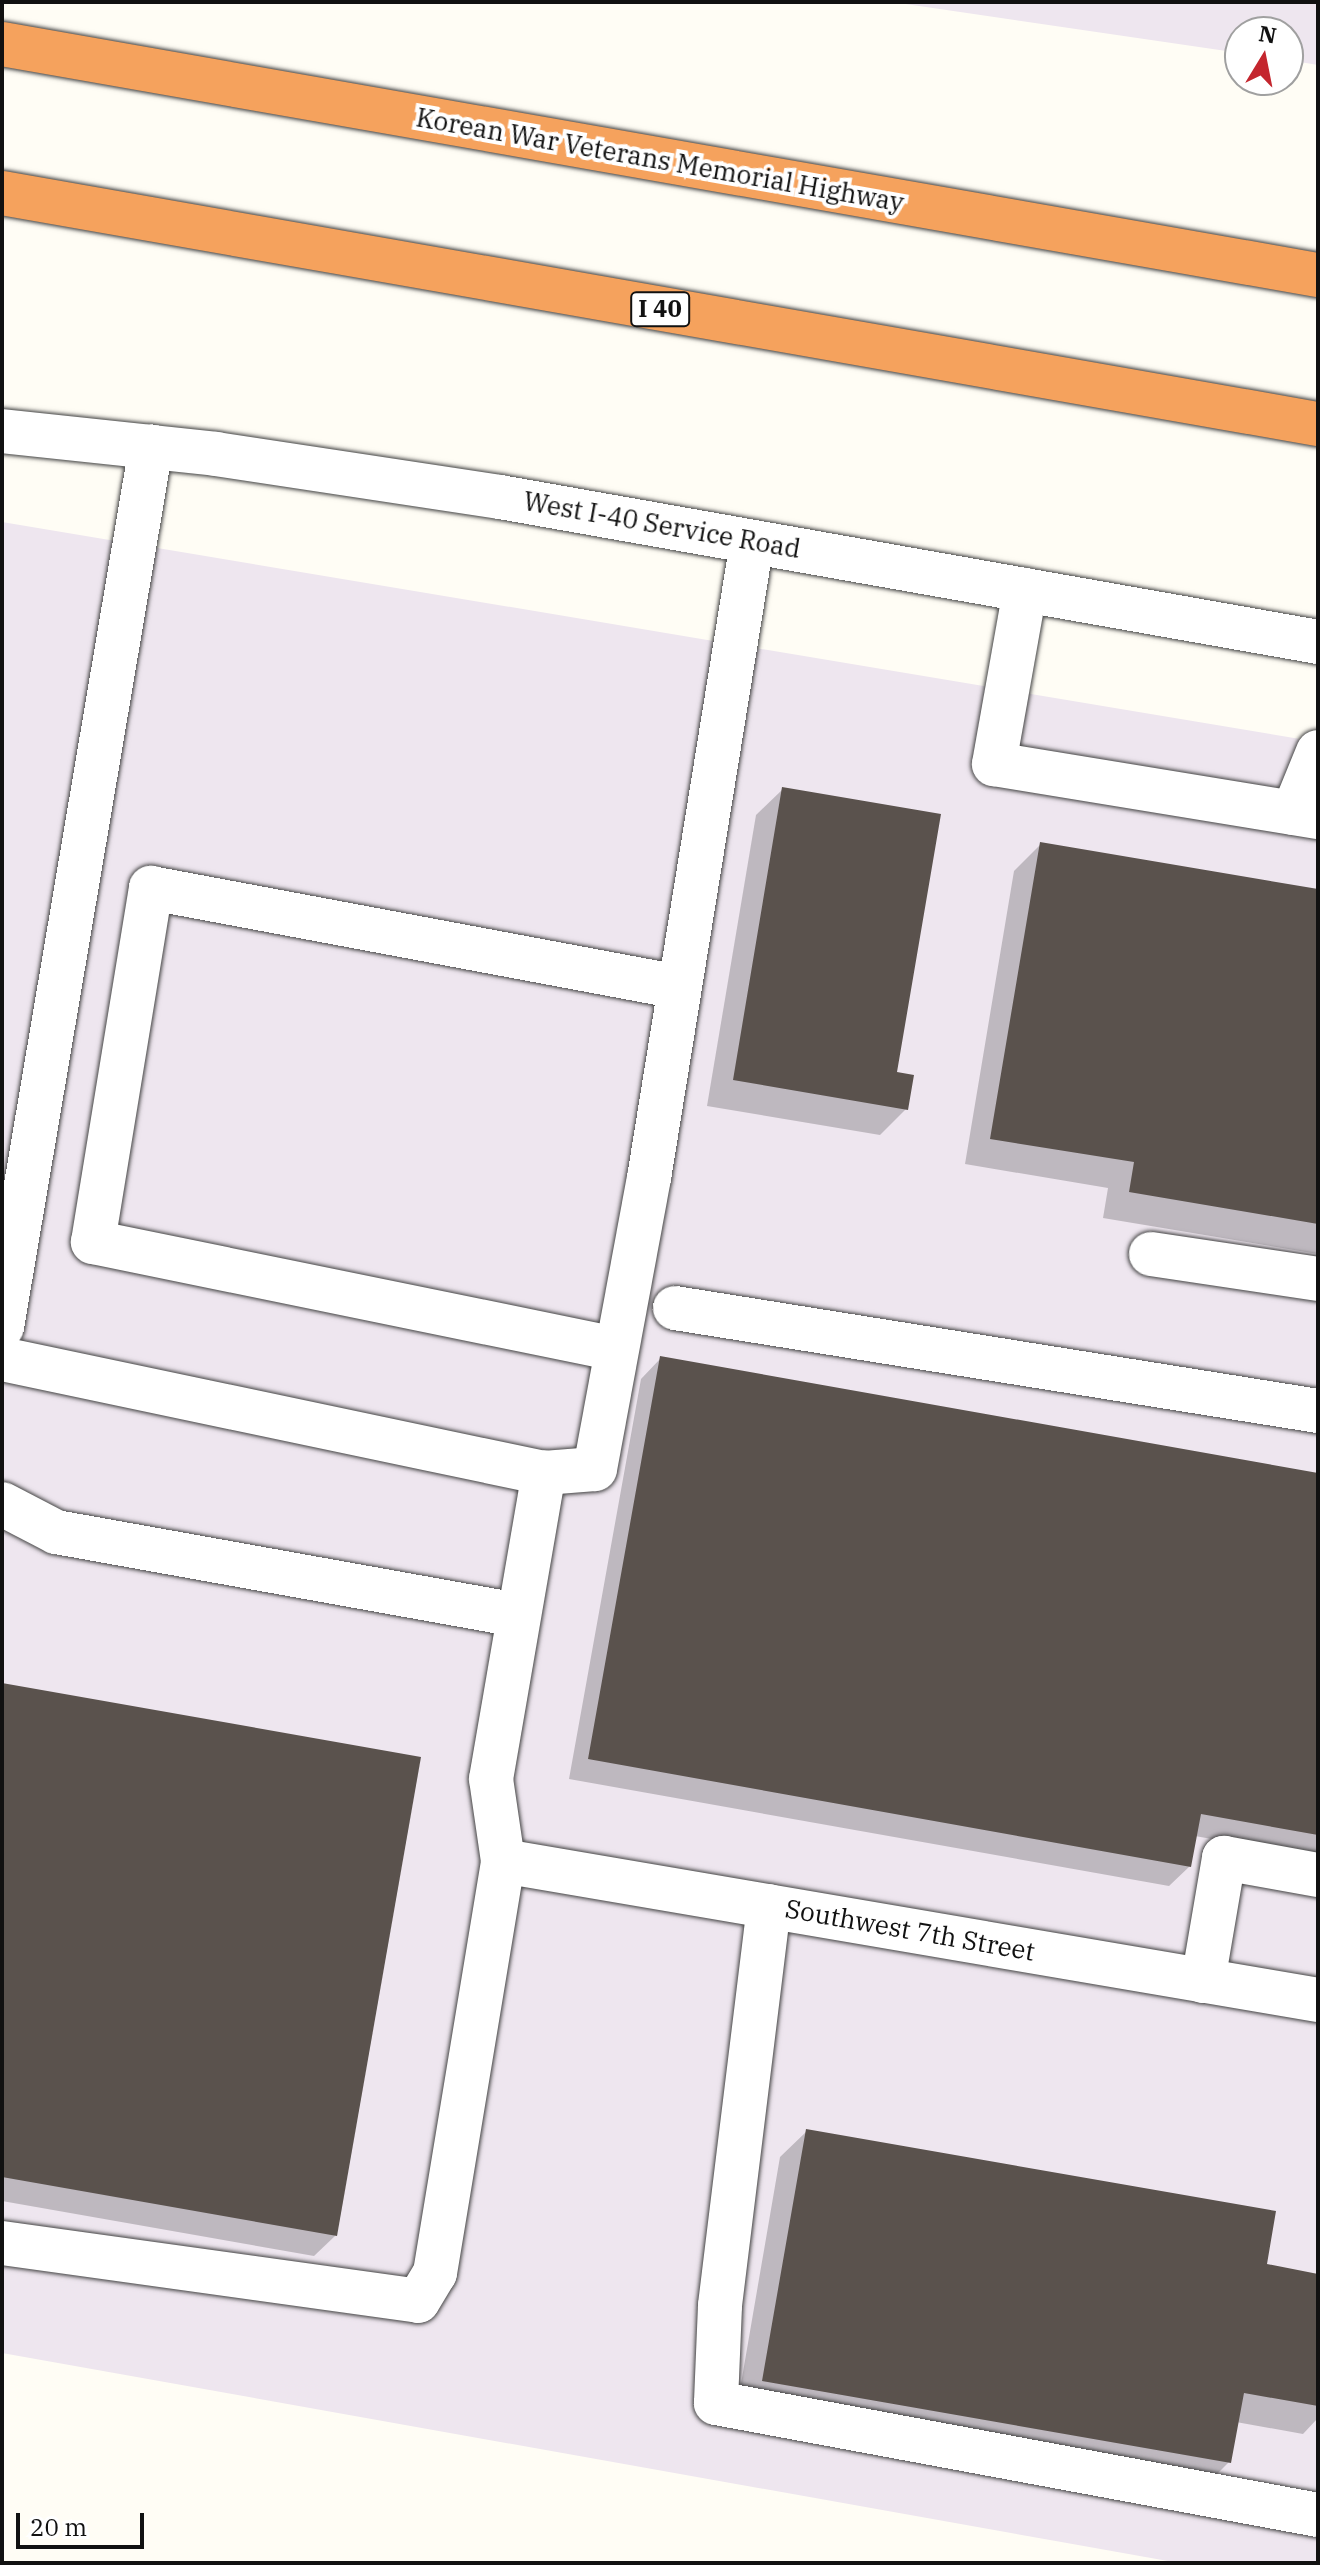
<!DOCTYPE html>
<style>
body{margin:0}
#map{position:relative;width:1320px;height:2565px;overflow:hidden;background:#fffdf5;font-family:"IBM Plex Serif",serif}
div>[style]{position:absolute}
.industrial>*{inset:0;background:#eee6ef}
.shadow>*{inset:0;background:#0003}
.building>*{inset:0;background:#5a524d}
.roads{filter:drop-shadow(0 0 2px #444) drop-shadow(0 0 2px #444)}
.minor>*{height:44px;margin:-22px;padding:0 22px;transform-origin:22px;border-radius:22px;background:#fff}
.highway>*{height:44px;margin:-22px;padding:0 22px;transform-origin:22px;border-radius:22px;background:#f5a25d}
span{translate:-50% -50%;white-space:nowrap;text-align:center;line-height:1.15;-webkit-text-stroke:8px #fff;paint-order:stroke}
.shield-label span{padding:2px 6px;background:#fff;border:2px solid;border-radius:6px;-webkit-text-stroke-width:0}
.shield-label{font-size:24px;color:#111;font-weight:700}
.street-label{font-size:26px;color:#111}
.frame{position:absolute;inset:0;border:4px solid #111;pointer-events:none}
.north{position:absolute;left:1224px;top:16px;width:80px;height:80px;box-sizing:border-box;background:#fff;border:2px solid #a0a0a0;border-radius:50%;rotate:10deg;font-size:22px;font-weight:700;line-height:32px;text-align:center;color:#111}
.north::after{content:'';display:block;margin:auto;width:28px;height:36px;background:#c4262e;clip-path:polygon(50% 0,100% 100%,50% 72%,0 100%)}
.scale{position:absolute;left:16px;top:2513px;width:128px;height:36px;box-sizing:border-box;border:4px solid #111;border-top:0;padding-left:10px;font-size:24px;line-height:28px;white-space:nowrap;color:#111;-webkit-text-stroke:6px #fff;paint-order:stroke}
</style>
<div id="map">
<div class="industrial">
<i style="clip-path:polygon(892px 2px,1318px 2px,1318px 65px,1288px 60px,1288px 32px,1240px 32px,1240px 53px)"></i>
<i style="clip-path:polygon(2px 522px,1318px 742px,1318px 2563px,1179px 2563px,2px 2353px)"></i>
</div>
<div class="shadow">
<i style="clip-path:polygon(783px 789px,906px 1109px,880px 1135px,707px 1106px,756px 815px)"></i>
<i style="clip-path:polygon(1041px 844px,1318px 891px,1318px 1254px,1103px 1218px,1108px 1188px,965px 1164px,1014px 871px)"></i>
<i style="clip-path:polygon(661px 1358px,1318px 1475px,1318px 1858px,1195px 1836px,1190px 1866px,1169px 1886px,569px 1779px,641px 1379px)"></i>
<i style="clip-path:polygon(2px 1685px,335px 2236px,314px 2256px,2px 2201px)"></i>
<i style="clip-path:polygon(807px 2131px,1264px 2266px,1318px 2276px,1318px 2418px,1303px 2434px,1236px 2422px,1229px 2462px,1203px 2488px,737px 2407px,780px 2157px)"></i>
</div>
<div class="building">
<i style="clip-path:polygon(782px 787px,941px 814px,897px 1072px,914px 1075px,908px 1110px,733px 1080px)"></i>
<i style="clip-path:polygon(1040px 842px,1318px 889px,1318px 1224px,1129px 1192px,1134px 1162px,990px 1139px)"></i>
<i style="clip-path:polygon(660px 1356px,1318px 1473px,1318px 1835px,1201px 1814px,1191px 1867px,588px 1759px)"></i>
<i style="clip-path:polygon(2px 1683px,421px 1757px,337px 2236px,2px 2177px)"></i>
<i style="clip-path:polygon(806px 2129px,1276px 2211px,1267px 2264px,1318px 2274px,1318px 2406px,1244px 2393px,1231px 2463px,762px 2381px)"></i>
</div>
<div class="roads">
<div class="minor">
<i style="left:2px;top:431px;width:215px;rotate:6.1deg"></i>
<i style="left:216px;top:454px;width:287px;rotate:8.6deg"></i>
<i style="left:500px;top:497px;width:831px;rotate:10.05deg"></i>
<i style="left:1025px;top:590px;width:177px;rotate:100.1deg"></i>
<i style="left:994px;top:764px;width:328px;rotate:9.3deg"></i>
<i style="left:1293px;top:813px;width:66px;rotate:-67.7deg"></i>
<i style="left:1151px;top:1254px;width:169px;rotate:8.5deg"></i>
<i style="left:675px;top:1308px;width:651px;rotate:9.1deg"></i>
<i style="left:2px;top:1327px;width:893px;rotate:-80.39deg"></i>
<i style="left:616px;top:1349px;width:534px;rotate:-168.44deg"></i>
<i style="left:93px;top:1242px;width:359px;rotate:-80.7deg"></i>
<i style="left:151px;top:888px;width:537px;rotate:10.62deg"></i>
<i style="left:2px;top:1359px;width:554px;rotate:11.88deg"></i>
<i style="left:544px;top:1473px;width:51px;rotate:-4.5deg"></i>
<i style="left:595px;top:1469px;width:296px;rotate:-79.5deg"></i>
<i style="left:649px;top:1178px;width:644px;rotate:-80.8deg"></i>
<i style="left:2px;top:1504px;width:61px;rotate:27.4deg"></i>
<i style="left:56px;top:1532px;width:470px;rotate:10.2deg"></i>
<i style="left:503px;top:1861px;width:827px;rotate:9.68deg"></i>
<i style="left:769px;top:1906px;width:403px;rotate:97deg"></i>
<i style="left:720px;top:2306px;width:97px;rotate:92.4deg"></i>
<i style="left:716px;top:2403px;width:612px;rotate:10.54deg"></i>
<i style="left:1203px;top:1981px;width:125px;rotate:-80.3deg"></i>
<i style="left:1224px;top:1858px;width:96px;rotate:10.3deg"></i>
<i style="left:2px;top:2243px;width:420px;rotate:7.9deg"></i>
<i style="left:418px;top:2301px;width:33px;rotate:-59deg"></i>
<i style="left:435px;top:2273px;width:418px;rotate:-80.6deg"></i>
<i style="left:503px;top:1861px;width:83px;rotate:-98.3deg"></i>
<i style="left:491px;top:1779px;width:311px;rotate:-80.2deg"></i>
</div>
<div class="highway">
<i style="left:2px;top:44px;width:1336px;rotate:9.96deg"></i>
<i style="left:2px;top:193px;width:1336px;rotate:9.96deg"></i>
</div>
</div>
<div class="shield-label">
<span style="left:660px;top:309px">I 40</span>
</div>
<div class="street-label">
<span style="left:660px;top:160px;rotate:10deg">Korean War Veterans Memorial Highway</span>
<span style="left:662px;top:525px;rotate:10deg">West I-40 Service Road</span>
<span style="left:910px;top:1930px;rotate:10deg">Southwest 7th Street</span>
</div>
<div class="frame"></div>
<div class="north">N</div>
<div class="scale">20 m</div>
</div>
